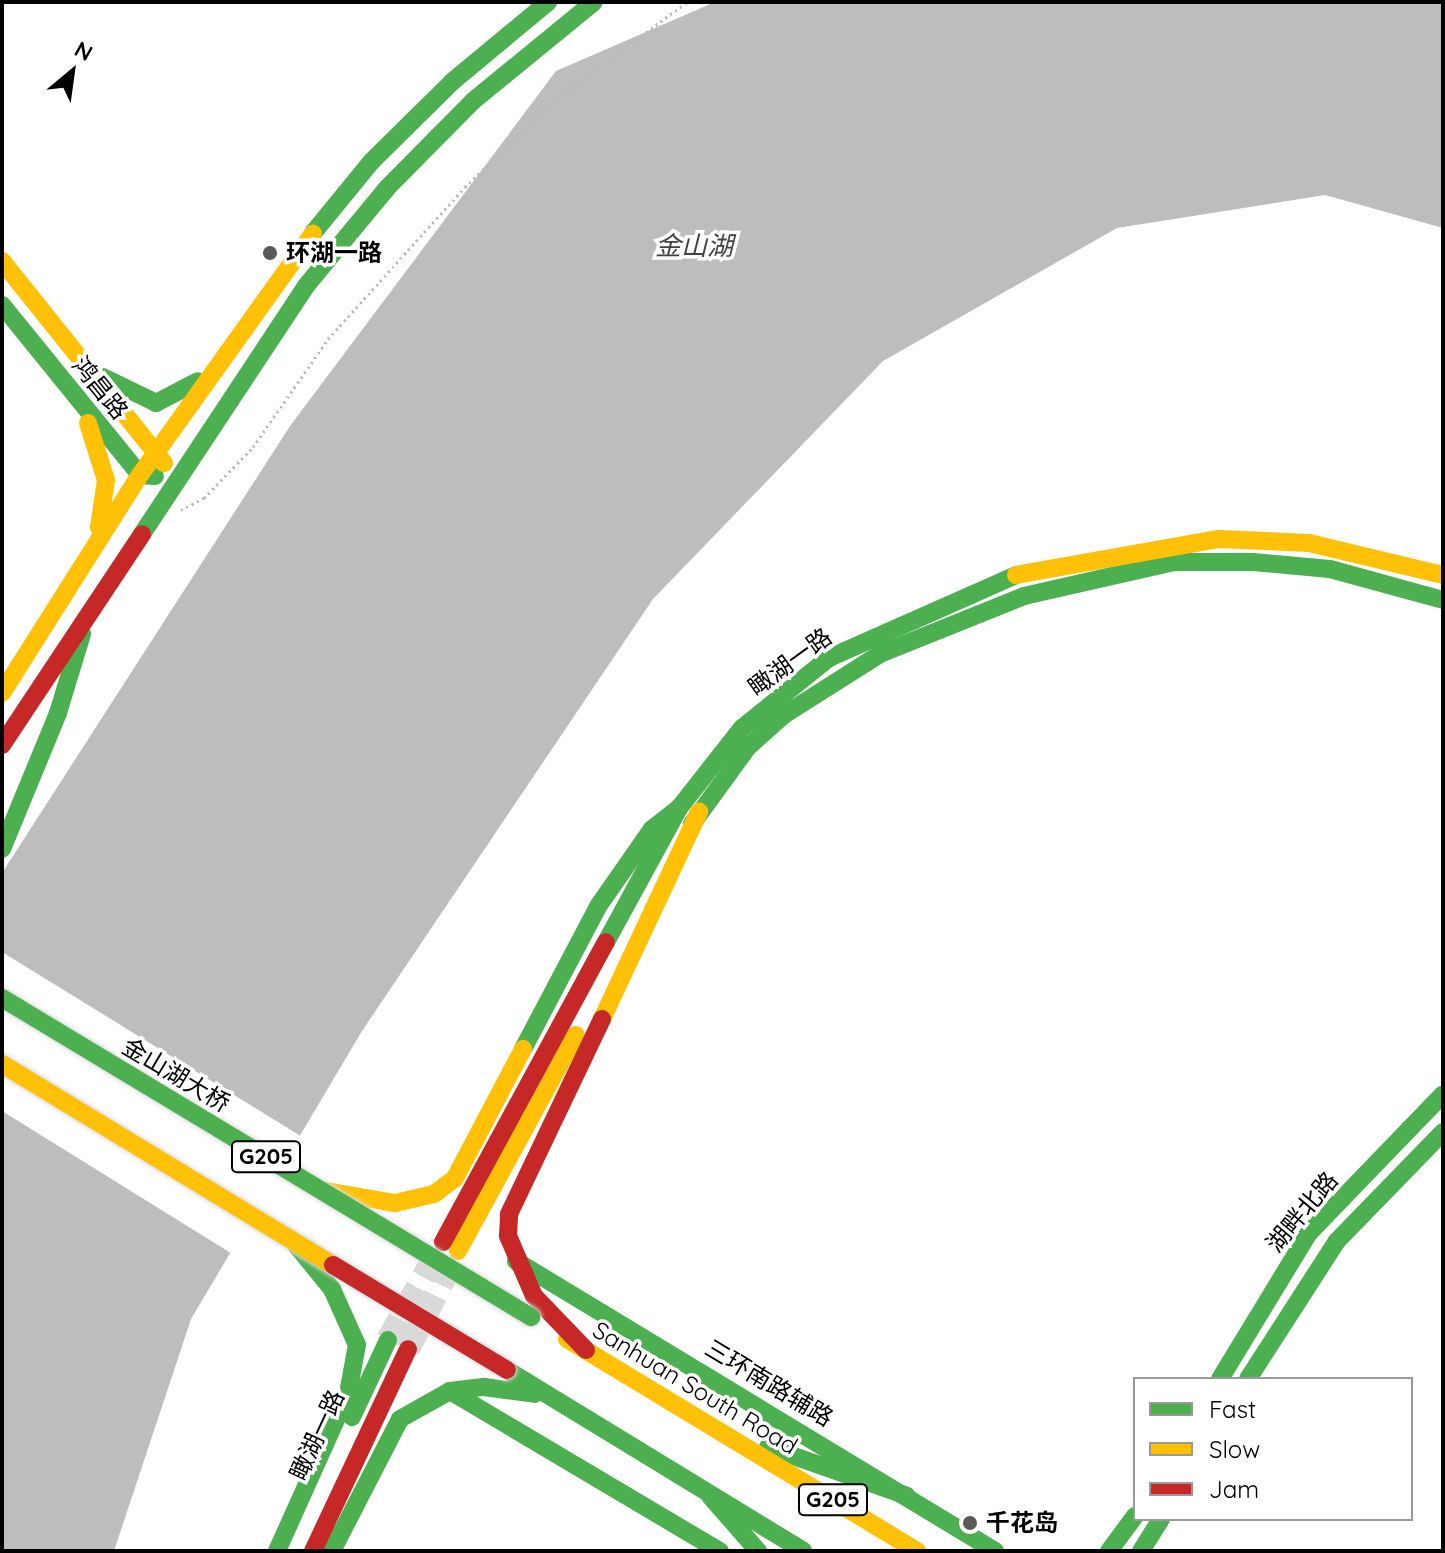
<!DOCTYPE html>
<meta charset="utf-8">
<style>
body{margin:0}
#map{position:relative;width:1445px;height:1553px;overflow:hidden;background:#fff;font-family:Quicksand,"Noto Sans SC",sans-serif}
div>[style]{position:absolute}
.water>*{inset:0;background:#bdbdbd}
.pier>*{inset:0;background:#fff}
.secondary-tunnel>*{height:24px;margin-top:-12px;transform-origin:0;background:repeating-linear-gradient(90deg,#d9d9d9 0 24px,transparent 0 36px)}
.path>*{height:3px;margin-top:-1.5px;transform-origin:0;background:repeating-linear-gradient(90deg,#b9b9b9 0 2px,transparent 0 6px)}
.fast>*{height:18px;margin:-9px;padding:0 9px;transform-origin:9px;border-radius:9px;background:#4caf50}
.slow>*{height:18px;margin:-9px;padding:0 9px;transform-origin:9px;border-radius:9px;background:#ffc107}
.jam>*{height:18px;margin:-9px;padding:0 9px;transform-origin:9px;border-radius:9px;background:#c62828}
.bridges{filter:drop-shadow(0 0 2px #dbdbdb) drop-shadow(0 0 2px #dbdbdb)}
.fast-bridge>*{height:18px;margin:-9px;padding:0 9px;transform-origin:9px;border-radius:9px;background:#4caf50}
.slow-bridge>*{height:18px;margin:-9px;padding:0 9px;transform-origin:9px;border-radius:9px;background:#ffc107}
.jam-bridge>*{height:18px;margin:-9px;padding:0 9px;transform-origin:9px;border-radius:9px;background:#c62828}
.dots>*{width:22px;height:22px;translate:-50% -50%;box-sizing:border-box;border:4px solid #fff;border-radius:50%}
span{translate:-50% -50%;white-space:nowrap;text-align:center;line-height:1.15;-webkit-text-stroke:7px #fff;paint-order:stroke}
.shield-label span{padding:2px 6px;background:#fff;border:2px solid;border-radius:6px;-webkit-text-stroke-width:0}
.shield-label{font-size:22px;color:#000;font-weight:700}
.poi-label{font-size:24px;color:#000;font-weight:700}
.left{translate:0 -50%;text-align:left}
.street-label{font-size:24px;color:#000}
.water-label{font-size:26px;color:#424242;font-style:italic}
.frame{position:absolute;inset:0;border:4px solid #000;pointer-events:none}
.legend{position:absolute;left:1133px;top:1377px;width:280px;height:144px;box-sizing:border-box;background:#fff;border:2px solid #999;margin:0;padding:10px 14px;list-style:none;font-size:24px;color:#000}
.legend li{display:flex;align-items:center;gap:16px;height:40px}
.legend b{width:40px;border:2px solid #999}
.north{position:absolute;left:32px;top:32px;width:80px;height:80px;-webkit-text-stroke:6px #fff;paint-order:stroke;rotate:29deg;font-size:22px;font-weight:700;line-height:32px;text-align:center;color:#000}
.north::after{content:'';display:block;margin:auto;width:28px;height:36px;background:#000;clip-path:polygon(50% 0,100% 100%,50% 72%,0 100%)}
</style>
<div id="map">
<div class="water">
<i style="clip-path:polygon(715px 2px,1443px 2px,1443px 228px,1325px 195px,1117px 228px,883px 361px,653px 599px,362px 1031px,191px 1319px,114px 1551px,2px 1551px,2px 873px,290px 426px,556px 71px)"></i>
</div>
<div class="pier">
<i style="clip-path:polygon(2px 952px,304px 1138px,234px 1255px,2px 1111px)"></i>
</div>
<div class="secondary-tunnel">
<i style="left:388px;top:1340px;width:110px;rotate:-60.6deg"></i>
<i style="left:408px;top:1349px;width:106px;rotate:-62.9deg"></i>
</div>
<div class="path">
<i style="left:181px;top:510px;width:26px;rotate:-28deg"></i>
<i style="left:204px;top:498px;width:71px;rotate:-46.1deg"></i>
<i style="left:253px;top:447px;width:131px;rotate:-55.2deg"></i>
<i style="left:328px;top:339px;width:205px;rotate:-48deg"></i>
<i style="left:465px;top:187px;width:119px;rotate:-44.3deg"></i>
<i style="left:550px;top:104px;width:171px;rotate:-36.7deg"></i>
</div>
<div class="fast">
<i style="left:313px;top:233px;width:93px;rotate:-50.7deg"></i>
<i style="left:372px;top:161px;width:114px;rotate:-44.6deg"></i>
<i style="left:453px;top:81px;width:124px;rotate:-39.7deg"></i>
<i style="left:2px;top:305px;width:219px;rotate:50.9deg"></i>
<i style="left:140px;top:475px;width:15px;rotate:4deg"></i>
<i style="left:103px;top:377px;width:59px;rotate:26.1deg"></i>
<i style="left:156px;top:403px;width:47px;rotate:-27.6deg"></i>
<i style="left:142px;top:534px;width:297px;rotate:-56.5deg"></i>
<i style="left:306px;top:286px;width:127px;rotate:-50.4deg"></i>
<i style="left:387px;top:188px;width:122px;rotate:-45.3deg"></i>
<i style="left:473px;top:101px;width:156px;rotate:-39.3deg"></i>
<i style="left:692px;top:824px;width:95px;rotate:-54deg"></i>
<i style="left:748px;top:747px;width:48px;rotate:-41.6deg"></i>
<i style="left:784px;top:715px;width:114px;rotate:-32.4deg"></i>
<i style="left:880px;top:654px;width:155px;rotate:-21.9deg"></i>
<i style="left:1024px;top:596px;width:154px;rotate:-12.8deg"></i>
<i style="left:1174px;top:562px;width:79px"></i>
<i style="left:1253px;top:562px;width:77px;rotate:5.2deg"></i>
<i style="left:1330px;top:569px;width:117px;rotate:15.3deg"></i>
<i style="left:2px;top:849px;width:147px;rotate:-67.6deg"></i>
<i style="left:58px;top:713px;width:83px;rotate:-73.1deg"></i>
<i style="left:606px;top:942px;width:153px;rotate:-61.4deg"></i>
<i style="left:679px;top:808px;width:102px;rotate:-51.8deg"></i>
<i style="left:742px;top:728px;width:112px;rotate:-38.8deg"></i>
<i style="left:829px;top:658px;width:205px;rotate:-23.9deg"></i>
<i style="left:523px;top:1049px;width:163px;rotate:-62.2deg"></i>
<i style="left:599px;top:905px;width:93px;rotate:-55.1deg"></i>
<i style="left:652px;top:829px;width:34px;rotate:-38deg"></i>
<i style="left:516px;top:1261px;width:560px;rotate:31.19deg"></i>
<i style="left:507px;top:1370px;width:347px;rotate:31.4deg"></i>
<i style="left:1220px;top:1379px;width:170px;rotate:-58.7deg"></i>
<i style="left:1308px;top:1234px;width:194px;rotate:-46deg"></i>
<i style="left:1248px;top:1379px;width:164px;rotate:-57.2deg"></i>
<i style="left:1337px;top:1241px;width:152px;rotate:-45.8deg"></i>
<i style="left:450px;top:1391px;width:314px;rotate:30.7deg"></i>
<i style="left:352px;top:1417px;width:85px;rotate:-64.9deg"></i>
<i style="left:768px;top:1447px;width:147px;rotate:19.4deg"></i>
<i style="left:710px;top:1496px;width:73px;rotate:48.9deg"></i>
<i style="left:277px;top:1551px;width:173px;rotate:-65.8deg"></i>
<i style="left:348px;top:1393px;width:49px;rotate:-79.4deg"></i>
<i style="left:357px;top:1345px;width:61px;rotate:-114.1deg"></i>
<i style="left:332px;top:1289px;width:57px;rotate:-129.3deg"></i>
<i style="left:332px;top:1551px;width:148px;rotate:-62.7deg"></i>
<i style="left:400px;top:1419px;width:57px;rotate:-29.2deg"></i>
<i style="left:450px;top:1391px;width:34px;rotate:-7deg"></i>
<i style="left:484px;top:1387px;width:51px;rotate:7.8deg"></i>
<i style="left:1109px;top:1551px;width:44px;rotate:-53.4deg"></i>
<i style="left:1141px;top:1551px;width:38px;rotate:-58deg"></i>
</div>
<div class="slow">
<i style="left:2px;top:261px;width:259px;rotate:51.3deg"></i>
<i style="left:88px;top:423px;width:60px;rotate:72.5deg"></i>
<i style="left:106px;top:480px;width:48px;rotate:98.5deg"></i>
<i style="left:1016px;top:575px;width:206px;rotate:-10.1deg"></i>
<i style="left:1219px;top:539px;width:90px;rotate:2.5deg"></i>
<i style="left:1309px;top:543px;width:138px;rotate:13.4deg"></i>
<i style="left:2px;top:693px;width:258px;rotate:-57.7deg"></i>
<i style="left:140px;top:475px;width:297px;rotate:-54.4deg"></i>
<i style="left:602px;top:1019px;width:229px;rotate:-64.9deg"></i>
<i style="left:326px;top:1191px;width:70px;rotate:9.9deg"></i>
<i style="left:395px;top:1203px;width:40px;rotate:-13deg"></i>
<i style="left:434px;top:1194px;width:26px;rotate:-37deg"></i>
<i style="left:455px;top:1178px;width:146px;rotate:-62.2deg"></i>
<i style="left:458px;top:1251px;width:246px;rotate:-61.4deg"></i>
<i style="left:567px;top:1339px;width:409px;rotate:31.2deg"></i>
</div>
<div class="jam">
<i style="left:2px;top:745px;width:253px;rotate:-56.4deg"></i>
<i style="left:443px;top:1242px;width:341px;rotate:-61.5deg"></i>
<i style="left:586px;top:1350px;width:75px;rotate:-133.9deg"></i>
<i style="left:534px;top:1296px;width:65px;rotate:-113.4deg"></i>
<i style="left:508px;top:1236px;width:22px;rotate:-87deg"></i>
<i style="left:509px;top:1214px;width:216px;rotate:-64.5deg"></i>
<i style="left:313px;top:1551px;width:223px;rotate:-64.8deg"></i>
</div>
<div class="bridges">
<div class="fast-bridge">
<i style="left:2px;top:998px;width:618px;rotate:31.09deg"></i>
</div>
<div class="slow-bridge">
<i style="left:2px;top:1064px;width:387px;rotate:31.3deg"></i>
</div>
<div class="jam-bridge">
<i style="left:333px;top:1265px;width:203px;rotate:31.1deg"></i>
</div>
</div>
<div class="dots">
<i style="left:270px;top:253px;background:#595959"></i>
<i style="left:970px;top:1523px;background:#595959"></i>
</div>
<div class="shield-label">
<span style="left:266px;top:1157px">G205</span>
<span style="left:833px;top:1500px">G205</span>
</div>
<div class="poi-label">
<span class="left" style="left:286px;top:253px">环湖一路</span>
<span class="left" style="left:986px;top:1523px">千花岛</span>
</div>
<div class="street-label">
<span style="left:100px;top:388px;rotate:51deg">鸿昌路</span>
<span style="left:790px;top:662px;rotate:-36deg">瞰湖一路</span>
<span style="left:176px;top:1075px;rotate:31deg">金山湖大桥</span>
<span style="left:1302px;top:1212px;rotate:-50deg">湖畔北路</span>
<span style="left:769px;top:1383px;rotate:31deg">三环南路辅路</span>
<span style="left:695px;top:1388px;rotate:31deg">Sanhuan South Road</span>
<span style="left:317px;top:1435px;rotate:-65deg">瞰湖一路</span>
</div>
<div class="water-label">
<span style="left:694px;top:246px">金山湖</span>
</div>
<div class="frame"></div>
<ul class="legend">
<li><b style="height:10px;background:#4caf50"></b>Fast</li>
<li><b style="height:10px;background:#ffc107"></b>Slow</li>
<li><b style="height:10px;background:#c62828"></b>Jam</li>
</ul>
<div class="north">N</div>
</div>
